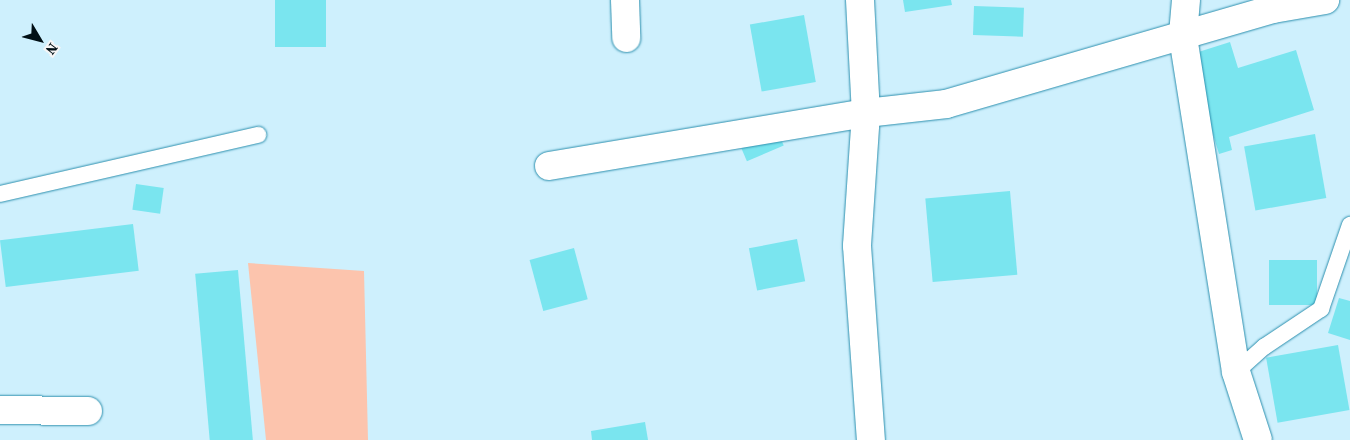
<!DOCTYPE html>
<style>
body{margin:0}
#map{position:relative;width:1350px;height:440px;overflow:hidden;background:#cef0fd;font-family:"Source Serif 4",serif}
div>[style]{position:absolute}
.green>*{inset:0;background:#fcc4ad}
.building>*{inset:0;background:#7ae5ef;transform-origin:0 0}
.roads{filter:drop-shadow(0 0 1px #2c8fae) drop-shadow(0 0 1px #2c8fae)}
.lane>*{height:16px;margin:-8px;padding:0 8px;transform-origin:8px;border-radius:8px;background:#fff}
.street>*{height:28px;margin:-14px;padding:0 14px;transform-origin:14px;border-radius:14px;background:#fff}
span{translate:-50% -50%;white-space:nowrap;text-align:center;line-height:1.15;-webkit-text-stroke:4.5px #f6f6f6;paint-order:stroke}
.north{position:absolute;left:15px;top:15px;width:50px;height:50px;-webkit-text-stroke:4px #f6f6f6;paint-order:stroke;rotate:127deg;font-size:14px;font-weight:700;line-height:20px;text-align:center;color:#000f15}
.north::after{content:'';display:block;margin:auto;width:18px;height:22px;background:#000f15;clip-path:polygon(50% 0,100% 100%,50% 72%,0 100%)}
</style>
<div id="map">
<div class="green">
<i style="clip-path:polygon(248px 263px,364px 271px,368px 440px,266px 440px)"></i>
</div>
<div class="building">
<i style="left:275px;top:0;width:51px;height:47px"></i>
<i style="clip-path:polygon(903px 0,951px 0,952px 5px,905px 12px)"></i>
<i style="left:974px;top:6px;width:50px;height:29px;rotate:2deg"></i>
<i style="left:804px;top:15px;width:68px;height:55px;rotate:80deg"></i>
<i style="clip-path:polygon(1230px 42px,1238px 68px,1296px 50px,1314px 110px,1229px 137px,1232px 150px,1219px 154px,1189px 55px)"></i>
<i style="left:772px;top:118px;width:30px;height:40px;rotate:67deg"></i>
<i style="left:1315px;top:134px;width:65px;height:72px;rotate:80deg"></i>
<i style="left:136px;top:184px;width:28px;height:26px;rotate:8deg"></i>
<i style="left:1010px;top:191px;width:84px;height:85px;rotate:85deg"></i>
<i style="left:133px;top:224px;width:47px;height:134px;rotate:83deg"></i>
<i style="left:797px;top:239px;width:43px;height:49px;rotate:79deg"></i>
<i style="left:574px;top:248px;width:53px;height:46px;rotate:75deg"></i>
<i style="left:1269px;top:260px;width:48px;height:45px"></i>
<i style="left:238px;top:270px;width:171px;height:43px;rotate:85deg"></i>
<i style="clip-path:polygon(1339px 298px,1350px 301px,1350px 340px,1328px 333px)"></i>
<i style="left:1338px;top:345px;width:66px;height:73px;rotate:80deg"></i>
<i style="clip-path:polygon(645px 422px,648px 440px,592px 440px,591px 431px)"></i>
</div>
<div class="roads">
<div class="lane">
<i style="left:0;top:194px;width:265px;rotate:-12.9deg"></i>
<i style="left:1236px;top:372px;width:38px;rotate:-42deg"></i>
<i style="left:1264px;top:347px;width:69px;rotate:-33.7deg"></i>
<i style="left:1321px;top:309px;width:89px;rotate:-71deg"></i>
</div>
<div class="street">
<i style="left:625px;top:0;width:38px;rotate:88deg"></i>
<i style="left:860px;top:0;width:113px;rotate:87deg"></i>
<i style="left:866px;top:113px;width:133px;rotate:93.9deg"></i>
<i style="left:857px;top:246px;width:195px;rotate:85.9deg"></i>
<i style="left:1186px;top:0;width:37px;rotate:95deg"></i>
<i style="left:1183px;top:37px;width:339px;rotate:81deg"></i>
<i style="left:1236px;top:372px;width:71px;rotate:72.1deg"></i>
<i style="left:549px;top:166px;width:321px;rotate:-9.5deg"></i>
<i style="left:866px;top:113px;width:81px;rotate:-6.4deg"></i>
<i style="left:946px;top:104px;width:341px;rotate:-16.2deg"></i>
<i style="left:1273px;top:9px;width:53px;rotate:-9.8deg"></i>
<i style="left:0;top:410px;width:88px;rotate:0.7deg"></i>
</div>
</div>
<div class="north">N</div>
</div>
